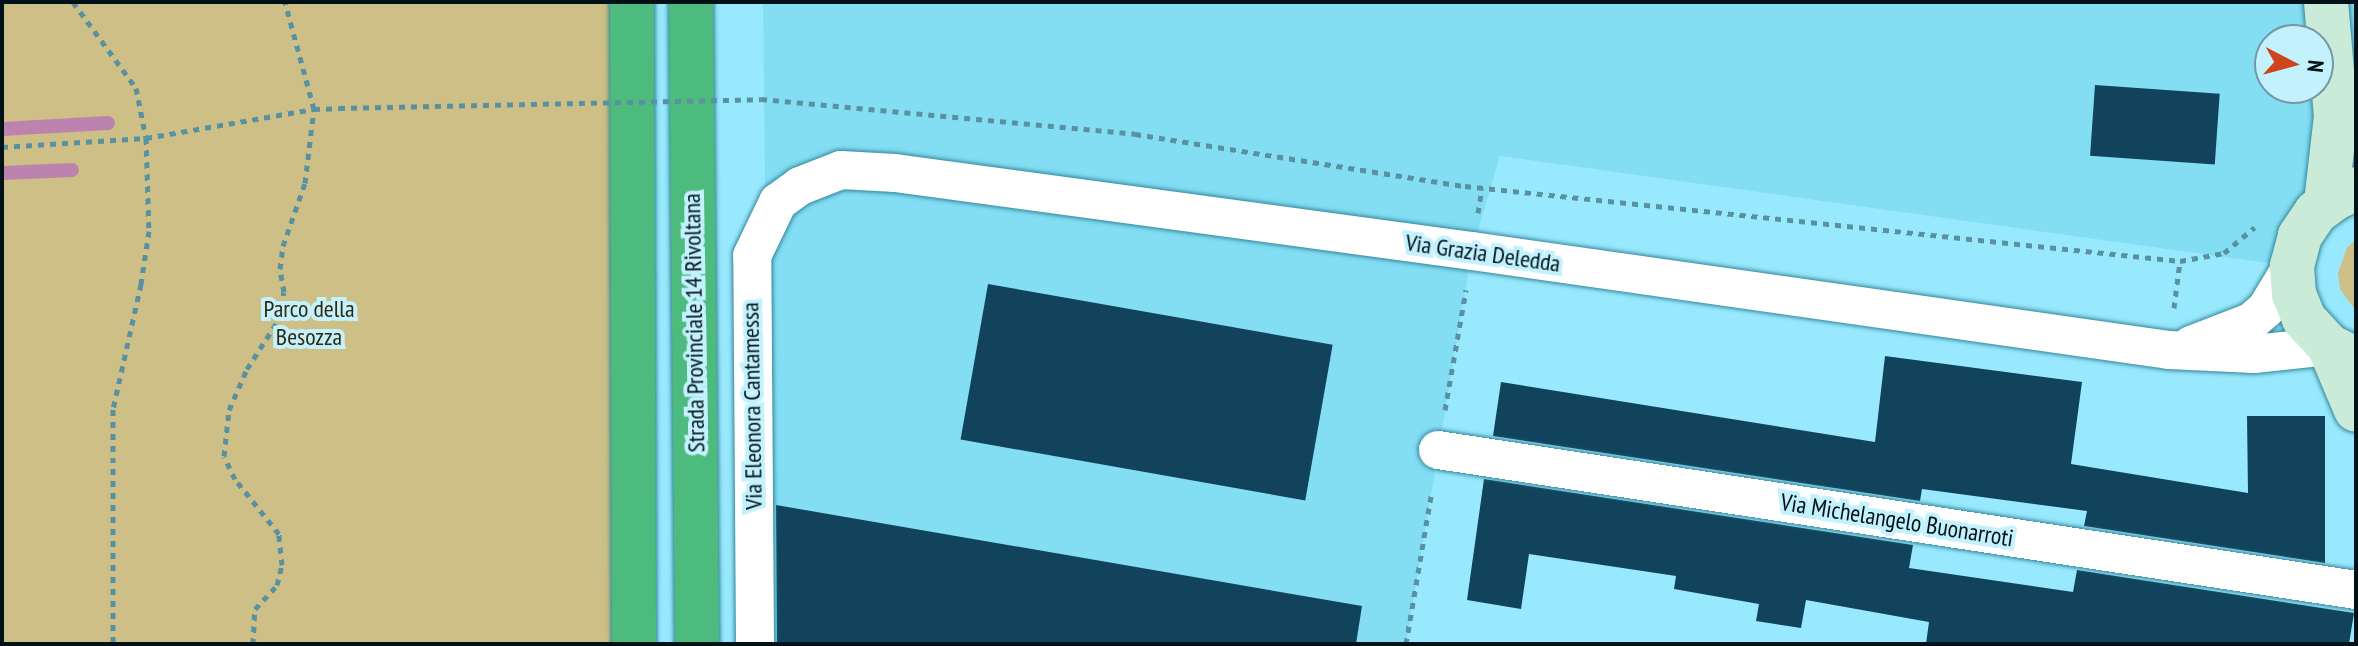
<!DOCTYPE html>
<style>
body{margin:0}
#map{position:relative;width:2358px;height:646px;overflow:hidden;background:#99e9fe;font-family:"PT Sans Narrow",sans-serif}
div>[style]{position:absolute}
.built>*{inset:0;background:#83def4}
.green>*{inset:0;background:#cdbf85;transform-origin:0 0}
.stream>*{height:14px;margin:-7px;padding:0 7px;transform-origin:7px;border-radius:7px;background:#bc83ae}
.building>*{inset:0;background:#12435d;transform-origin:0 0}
.path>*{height:5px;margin-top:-2.5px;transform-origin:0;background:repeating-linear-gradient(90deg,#5a91a0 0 6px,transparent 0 12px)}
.roads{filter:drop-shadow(0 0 2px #34879a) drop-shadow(0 0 2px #34879a)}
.street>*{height:38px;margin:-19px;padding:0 19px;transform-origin:19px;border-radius:19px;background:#fff}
.secondary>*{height:44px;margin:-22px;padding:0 22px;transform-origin:22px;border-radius:22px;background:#caebd8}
.highway>*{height:44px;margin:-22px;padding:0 22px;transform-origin:22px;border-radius:22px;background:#4dbb7d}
.path-bridge>*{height:5px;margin-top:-2.5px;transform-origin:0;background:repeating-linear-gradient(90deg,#5a91a0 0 6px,transparent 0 12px)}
span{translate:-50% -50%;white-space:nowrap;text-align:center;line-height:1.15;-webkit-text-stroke:8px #c3f1fe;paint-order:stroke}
.street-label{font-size:24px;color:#001218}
.park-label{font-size:24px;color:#31290a}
.frame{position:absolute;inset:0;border:4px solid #001218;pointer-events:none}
.north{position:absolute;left:2254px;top:24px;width:80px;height:80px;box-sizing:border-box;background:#c3f1fe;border:2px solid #7598a2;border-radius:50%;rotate:96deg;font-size:22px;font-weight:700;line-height:32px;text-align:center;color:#001218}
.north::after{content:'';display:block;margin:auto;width:28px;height:36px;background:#cd441d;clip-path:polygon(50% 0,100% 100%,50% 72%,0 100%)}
</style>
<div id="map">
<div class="built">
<i style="clip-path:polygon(evenodd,763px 2px,2356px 2px,2356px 188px,2275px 264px,1500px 156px,1472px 251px,1406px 644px,770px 644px,763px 2px,2270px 40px,2318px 40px,2318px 88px,2270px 88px,2270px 40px)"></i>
</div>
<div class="green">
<i style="left:2px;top:2px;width:611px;height:642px"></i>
<i style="clip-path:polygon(2356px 239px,2356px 311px,2340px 289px,2338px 273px,2347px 248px)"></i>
</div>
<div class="stream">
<i style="left:2px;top:129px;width:106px;rotate:-3.2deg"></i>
<i style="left:2px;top:173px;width:70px;rotate:-2.5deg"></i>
</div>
<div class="building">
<i style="left:2095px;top:85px;width:125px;height:71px;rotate:4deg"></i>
<i style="left:988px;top:284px;width:350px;height:158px;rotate:10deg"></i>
<i style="clip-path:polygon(1885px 356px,2082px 382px,2071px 464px,2248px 493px,2247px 416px,2325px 416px,2325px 563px,2084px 526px,2087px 511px,1922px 489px,1920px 501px,1493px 436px,1501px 382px,1875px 442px)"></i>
<i style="clip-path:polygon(1484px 479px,1913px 545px,1909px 568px,2073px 592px,2077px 570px,2354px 613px,2349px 644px,1926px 644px,1929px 622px,1806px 600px,1801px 628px,1756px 621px,1759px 604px,1674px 589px,1676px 576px,1529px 554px,1521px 609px,1467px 600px)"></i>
<i style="clip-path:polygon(776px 505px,1362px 606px,1356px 644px,777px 644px)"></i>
</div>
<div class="path">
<i style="left:73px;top:2px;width:107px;rotate:53.8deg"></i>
<i style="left:136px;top:88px;width:51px;rotate:78.7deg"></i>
<i style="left:146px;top:138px;width:93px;rotate:88.2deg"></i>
<i style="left:149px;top:231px;width:54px;rotate:98.6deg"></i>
<i style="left:141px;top:284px;width:128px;rotate:102.6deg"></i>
<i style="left:113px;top:409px;width:235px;rotate:90deg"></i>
<i style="left:1135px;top:134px;width:334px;rotate:9deg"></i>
<i style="left:1465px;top:186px;width:719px;rotate:5.99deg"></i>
<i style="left:2180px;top:261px;width:45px;rotate:-10.3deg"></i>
<i style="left:2224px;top:253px;width:40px;rotate:-40deg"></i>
<i style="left:2px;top:147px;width:144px;rotate:-3.6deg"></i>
<i style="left:146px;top:138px;width:170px;rotate:-9.8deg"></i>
<i style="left:314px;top:109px;width:25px;rotate:-2deg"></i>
<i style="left:1478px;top:213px;width:25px;rotate:-81deg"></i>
<i style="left:2174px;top:308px;width:47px;rotate:-82.7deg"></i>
<i style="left:1445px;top:410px;width:122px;rotate:-80.1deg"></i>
<i style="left:253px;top:644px;width:35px;rotate:-87deg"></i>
<i style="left:255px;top:609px;width:33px;rotate:-47deg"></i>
<i style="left:277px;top:585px;width:21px;rotate:-76deg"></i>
<i style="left:282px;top:565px;width:31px;rotate:-96deg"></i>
<i style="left:279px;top:534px;width:70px;rotate:-128.7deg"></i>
<i style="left:235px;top:479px;width:25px;rotate:-116deg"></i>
<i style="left:224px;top:456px;width:46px;rotate:-83.8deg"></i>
<i style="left:229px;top:410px;width:45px;rotate:-66.3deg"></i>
<i style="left:247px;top:369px;width:59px;rotate:-57.4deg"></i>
<i style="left:279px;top:319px;width:27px;rotate:-80deg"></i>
<i style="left:284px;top:292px;width:23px;rotate:-100deg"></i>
<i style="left:280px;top:269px;width:23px;rotate:-83deg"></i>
<i style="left:283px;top:246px;width:67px;rotate:-70.8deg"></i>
<i style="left:305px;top:183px;width:75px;rotate:-83.1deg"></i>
<i style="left:314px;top:109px;width:111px;rotate:-105.2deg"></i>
<i style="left:1406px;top:644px;width:155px;rotate:-80.4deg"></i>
</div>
<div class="roads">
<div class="street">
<i style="left:2191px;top:345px;width:64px;rotate:-21deg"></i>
<i style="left:2251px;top:322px;width:20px;rotate:-41deg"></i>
<i style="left:2266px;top:309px;width:50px;rotate:-58.8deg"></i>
<i style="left:1438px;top:450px;width:929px;rotate:8.67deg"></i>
<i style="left:755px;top:644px;width:388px;rotate:-90.4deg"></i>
<i style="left:752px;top:256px;width:60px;rotate:-64.3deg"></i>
<i style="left:778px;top:202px;width:27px;rotate:-36deg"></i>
<i style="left:800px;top:186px;width:44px;rotate:-21.3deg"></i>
<i style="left:841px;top:170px;width:54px;rotate:3.2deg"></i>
<i style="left:895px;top:173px;width:582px;rotate:7.7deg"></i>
<i style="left:1472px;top:251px;width:704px;rotate:8.08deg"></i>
<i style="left:2169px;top:350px;width:85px;rotate:2.7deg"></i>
<i style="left:2254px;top:354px;width:75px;rotate:-6.1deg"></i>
</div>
<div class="secondary">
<i style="left:2326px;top:2px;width:114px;rotate:85deg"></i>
<i style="left:2336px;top:116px;width:88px;rotate:96.6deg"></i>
<i style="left:2356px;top:189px;width:21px;rotate:157deg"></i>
<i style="left:2337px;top:197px;width:26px;rotate:144deg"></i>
<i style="left:2316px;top:212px;width:29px;rotate:124deg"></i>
<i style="left:2300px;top:236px;width:31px;rotate:105deg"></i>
<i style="left:2292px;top:266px;width:28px;rotate:86deg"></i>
<i style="left:2294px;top:294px;width:27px;rotate:68deg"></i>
<i style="left:2304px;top:319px;width:37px;rotate:47deg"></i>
<i style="left:2329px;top:346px;width:30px;rotate:26deg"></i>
<i style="left:2329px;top:346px;width:69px;rotate:67.1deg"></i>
</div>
<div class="highway">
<i style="left:632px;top:2px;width:642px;rotate:89.82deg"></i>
<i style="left:691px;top:2px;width:642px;rotate:89.46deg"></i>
</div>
</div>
<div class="path-bridge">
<i style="left:339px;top:108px;width:422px;rotate:-1.2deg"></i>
<i style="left:761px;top:99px;width:376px;rotate:5.3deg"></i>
</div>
<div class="street-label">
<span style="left:1483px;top:253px;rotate:8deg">Via Grazia Deledda</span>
<span style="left:694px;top:323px;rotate:-91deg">Strada Provinciale 14 Rivoltana</span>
<span style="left:752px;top:406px;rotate:-91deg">Via Eleonora Cantamessa</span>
<span style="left:1897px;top:520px;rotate:9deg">Via Michelangelo Buonarroti</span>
</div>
<div class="park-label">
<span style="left:309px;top:323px">Parco della<br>Besozza</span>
</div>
<div class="frame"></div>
<div class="north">N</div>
</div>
